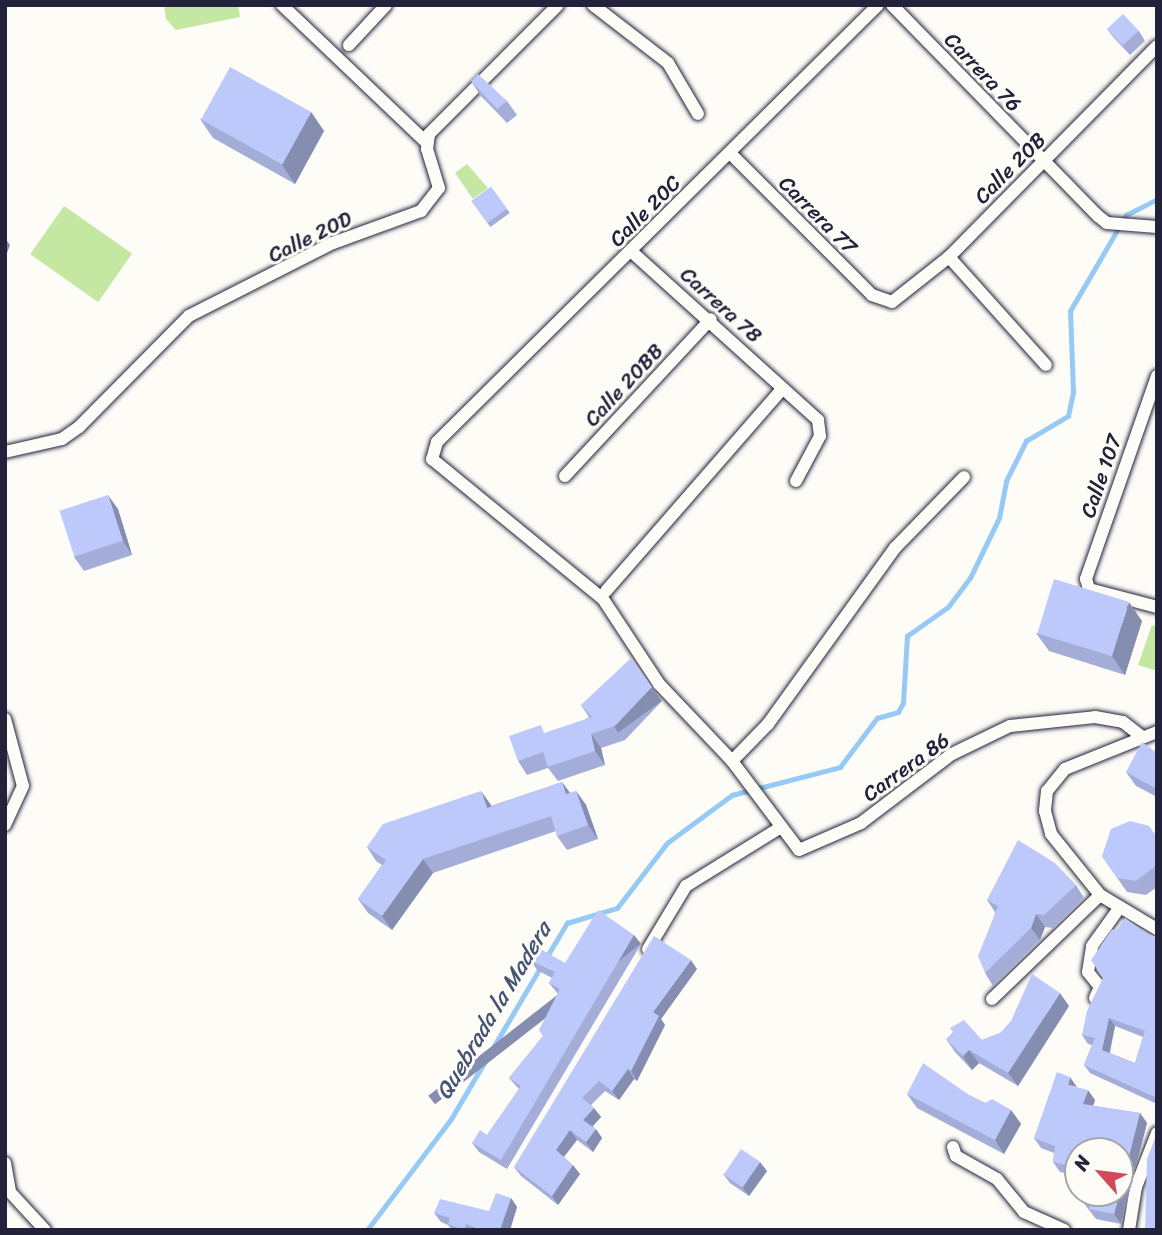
<!DOCTYPE html>
<style>
body{margin:0}
#map{position:relative;width:1162px;height:1235px;overflow:hidden;background:#fdfcf7;font-family:Sriracha,sans-serif}
div>[style]{position:absolute}
.green>*{inset:0;background:#c4e7a1;transform-origin:0 0}
.stream>*{height:4.5px;margin:-2.25px;padding:0 2.25px;transform-origin:2.25px;border-radius:2.25px;background:#96caf4}
.roads{filter:drop-shadow(0 0 2px #22223b) drop-shadow(0 0 2px #22223b)}
.street>*{height:12px;margin:-6px;padding:0 6px;transform-origin:6px;border-radius:6px;background:#fdfcf7}
.wall>*{inset:0;background:#a3add8;transform-origin:0 0}
.shaded-wall>*{inset:0;background:#858db0;transform-origin:0 0}
.building>*{inset:0;background:#bec9fb;transform-origin:0 0}
span{translate:-50% -50%;white-space:nowrap;text-align:center;line-height:1.15;-webkit-text-stroke:6px #fdfcf7;paint-order:stroke}
.street-label{font-size:21px;color:#22223b}
.water-label{font-size:23px;color:#455472;font-style:italic}
.frame{position:absolute;inset:0;border:7px solid #22223b;pointer-events:none}
.north{position:absolute;left:1064px;top:1137px;width:70px;height:70px;box-sizing:border-box;background:#fdfcf7;border:2px solid #a5a5ac;border-radius:50%;rotate:298deg;font-size:19px;font-weight:700;line-height:28px;text-align:center;color:#22223b}
.north::after{content:'';display:block;margin:auto;width:24px;height:32px;background:#d1495b;clip-path:polygon(50% 0,100% 100%,50% 72%,0 100%)}
</style>
<div id="map">
<div class="green">
<i style="clip-path:polygon(164px 5px,238px 5px,240px 17px,176px 30px,166px 19px)"></i>
<i style="clip-path:polygon(467px 164px,488px 188px,473px 199px,455px 173px)"></i>
<i style="left:64px;top:206px;width:83px;height:59px;rotate:35deg"></i>
<i style="clip-path:polygon(1152px 625px,1157px 627px,1157px 671px,1138px 665px)"></i>
</div>
<div class="stream">
<i style="left:546px;top:958px;width:41px;rotate:-59deg"></i>
<i style="left:567px;top:923px;width:52px;rotate:-16.7deg"></i>
<i style="left:617px;top:908px;width:82px;rotate:-52.4deg"></i>
<i style="left:667px;top:843px;width:81px;rotate:-36.4deg"></i>
<i style="left:732px;top:795px;width:112px;rotate:-14.5deg"></i>
<i style="left:840px;top:767px;width:61px;rotate:-52.9deg"></i>
<i style="left:877px;top:718px;width:22px;rotate:-16deg"></i>
<i style="left:898px;top:712px;width:10px;rotate:-61deg"></i>
<i style="left:903px;top:703px;width:67px;rotate:-86.6deg"></i>
<i style="left:907px;top:636px;width:50px;rotate:-35.3deg"></i>
<i style="left:948px;top:607px;width:36px;rotate:-53deg"></i>
<i style="left:970px;top:578px;width:67px;rotate:-64.2deg"></i>
<i style="left:999px;top:518px;width:38px;rotate:-79deg"></i>
<i style="left:1006px;top:481px;width:45px;rotate:-63.4deg"></i>
<i style="left:1026px;top:441px;width:49px;rotate:-30.8deg"></i>
<i style="left:1068px;top:416px;width:25px;rotate:-78deg"></i>
<i style="left:1073px;top:392px;width:81px;rotate:-92.1deg"></i>
<i style="left:1070px;top:311px;width:111px;rotate:-59.7deg"></i>
<i style="left:1126px;top:215px;width:35px;rotate:-27deg"></i>
<i style="left:367px;top:1230px;width:139px;rotate:-52.9deg"></i>
<i style="left:451px;top:1119px;width:175px;rotate:-59.5deg"></i>
</div>
<div class="roads">
<div class="street">
<i style="left:282px;top:5px;width:200px;rotate:43.6deg"></i>
<i style="left:593px;top:5px;width:95px;rotate:37.7deg"></i>
<i style="left:668px;top:63px;width:59px;rotate:59.5deg"></i>
<i style="left:878px;top:5px;width:621px;rotate:135.26deg"></i>
<i style="left:437px;top:442px;width:18px;rotate:106deg"></i>
<i style="left:432px;top:459px;width:221px;rotate:39.3deg"></i>
<i style="left:603px;top:599px;width:102px;rotate:56.6deg"></i>
<i style="left:659px;top:684px;width:106px;rotate:46.5deg"></i>
<i style="left:732px;top:761px;width:111px;rotate:53deg"></i>
<i style="left:799px;top:850px;width:68px;rotate:-23.5deg"></i>
<i style="left:861px;top:823px;width:114px;rotate:-37.2deg"></i>
<i style="left:952px;top:754px;width:64px;rotate:-25.8deg"></i>
<i style="left:1010px;top:726px;width:85px;rotate:-6deg"></i>
<i style="left:1095px;top:717px;width:28px;rotate:10deg"></i>
<i style="left:1123px;top:722px;width:24px;rotate:38deg"></i>
<i style="left:892px;top:5px;width:295px;rotate:45.7deg"></i>
<i style="left:1098px;top:216px;width:11px;rotate:38deg"></i>
<i style="left:1107px;top:223px;width:50px;rotate:4.6deg"></i>
<i style="left:349px;top:45px;width:54px;rotate:-47.2deg"></i>
<i style="left:730px;top:153px;width:201px;rotate:45deg"></i>
<i style="left:872px;top:295px;width:21px;rotate:19deg"></i>
<i style="left:892px;top:302px;width:73px;rotate:-38.3deg"></i>
<i style="left:949px;top:257px;width:296px;rotate:-45.4deg"></i>
<i style="left:632px;top:252px;width:251px;rotate:42.1deg"></i>
<i style="left:818px;top:420px;width:16px;rotate:83deg"></i>
<i style="left:820px;top:436px;width:51px;rotate:118.1deg"></i>
<i style="left:949px;top:257px;width:145px;rotate:48.1deg"></i>
<i style="left:1157px;top:376px;width:215px;rotate:109.3deg"></i>
<i style="left:1086px;top:579px;width:10px;rotate:73deg"></i>
<i style="left:1089px;top:589px;width:70px;rotate:14.8deg"></i>
<i style="left:5px;top:452px;width:58px;rotate:-12.8deg"></i>
<i style="left:62px;top:439px;width:21px;rotate:-35deg"></i>
<i style="left:79px;top:427px;width:156px;rotate:-45.3deg"></i>
<i style="left:189px;top:316px;width:161px;rotate:-26.9deg"></i>
<i style="left:333px;top:243px;width:94px;rotate:-20deg"></i>
<i style="left:421px;top:211px;width:29px;rotate:-52deg"></i>
<i style="left:439px;top:188px;width:41px;rotate:-107.1deg"></i>
<i style="left:427px;top:149px;width:15px;rotate:-82deg"></i>
<i style="left:429px;top:134px;width:182px;rotate:-45deg"></i>
<i style="left:565px;top:476px;width:214px;rotate:-47.1deg"></i>
<i style="left:606px;top:591px;width:268px;rotate:-48.9deg"></i>
<i style="left:5px;top:719px;width:69px;rotate:75deg"></i>
<i style="left:23px;top:786px;width:43px;rotate:114.8deg"></i>
<i style="left:1157px;top:732px;width:99px;rotate:158.1deg"></i>
<i style="left:1065px;top:769px;width:28px;rotate:129deg"></i>
<i style="left:1047px;top:791px;width:20px;rotate:96deg"></i>
<i style="left:1045px;top:811px;width:24px;rotate:75deg"></i>
<i style="left:1051px;top:834px;width:78px;rotate:51.2deg"></i>
<i style="left:1100px;top:895px;width:66px;rotate:30.8deg"></i>
<i style="left:732px;top:761px;width:52px;rotate:-45.8deg"></i>
<i style="left:768px;top:724px;width:217px;rotate:-54.2deg"></i>
<i style="left:895px;top:548px;width:99px;rotate:-45.8deg"></i>
<i style="left:648px;top:949px;width:74px;rotate:-58.9deg"></i>
<i style="left:686px;top:886px;width:112px;rotate:-31.8deg"></i>
<i style="left:1095px;top:998px;width:12px;rotate:-66deg"></i>
<i style="left:1100px;top:987px;width:19px;rotate:-129deg"></i>
<i style="left:1088px;top:972px;width:26px;rotate:-81deg"></i>
<i style="left:1092px;top:946px;width:48px;rotate:-54.3deg"></i>
<i style="left:992px;top:999px;width:150px;rotate:-43.9deg"></i>
<i style="left:953px;top:1147px;width:9px;rotate:72deg"></i>
<i style="left:956px;top:1156px;width:47px;rotate:29.3deg"></i>
<i style="left:997px;top:1179px;width:43px;rotate:50.7deg"></i>
<i style="left:1024px;top:1212px;width:44px;rotate:24.2deg"></i>
<i style="left:5px;top:1163px;width:29px;rotate:80deg"></i>
<i style="left:10px;top:1192px;width:52px;rotate:47.4deg"></i>
<i style="left:1129px;top:1230px;width:44px;rotate:-80.8deg"></i>
<i style="left:1136px;top:1187px;width:58px;rotate:-68.7deg"></i>
</div>
</div>
<div class="wall">
<i style="clip-path:polygon(1107px 29px,1139px 31px,1145px 41px,1130px 55px,1114px 38px)"></i>
<i style="clip-path:polygon(471px 81px,507px 101px,517px 115px,507px 123px,480px 95px)"></i>
<i style="clip-path:polygon(311px 112px,324px 131px,295px 184px,213px 138px,200px 119px)"></i>
<i style="left:491px;top:187px;width:32px;height:24px;rotate:54deg"></i>
<i style="clip-path:polygon(118px 509px,132px 555px,84px 571px,74px 557px)"></i>
<i style="clip-path:polygon(1142px 621px,1125px 675px,1049px 651px,1036px 633px)"></i>
<i style="clip-path:polygon(662px 701px,625px 740px,601px 748px,605px 765px,558px 781px,548px 768px,527px 775px,518px 761px,589px 717px,581px 705px)"></i>
<i style="clip-path:polygon(1157px 753px,1157px 797px,1136px 786px,1126px 772px)"></i>
<i style="clip-path:polygon(562px 782px,570px 793px,576px 791px,586px 805px,598px 839px,567px 850px,557px 836px,556px 831px,433px 873px,392px 930px,368px 913px,358px 899px,382px 865px,376px 861px,367px 847px,491px 805px,491px 806px)"></i>
<i style="clip-path:polygon(1157px 837px,1157px 887px,1146px 895px,1127px 892px,1102px 856px)"></i>
<i style="clip-path:polygon(1076px 885px,1084px 898px,1053px 928px,1045px 927px,1040px 940px,993px 986px,985px 973px,995px 912px,987px 900px)"></i>
<i style="clip-path:polygon(evenodd,1116px 931px,1147px 934px,1157px 937px,1157px 1104px,1090px 1073px,1084px 1065px,1092px 1045px,1088px 1044px,1082px 1035px,1103px 978px,1116px 931px,1115px 1026px,1143px 1037px,1135px 1063px,1110px 1053px,1115px 1026px)"></i>
<i style="clip-path:polygon(634px 935px,641px 944px,507px 1169px,479px 1152px,472px 1143px,487px 1135px,519px 1089px,509px 1078px,543px 1036px,558px 994px,549px 983px,552px 978px,537px 970px,531px 961px,565px 963px)"></i>
<i style="clip-path:polygon(697px 969px,661px 1019px,665px 1025px,637px 1081px,634px 1079px,619px 1100px,605px 1091px,591px 1105px,601px 1117px,593px 1126px,602px 1138px,593px 1152px,577px 1140px,564px 1157px,580px 1174px,558px 1205px,521px 1176px,514px 1167px)"></i>
<i style="clip-path:polygon(1069px 1006px,1018px 1086px,979px 1063px,972px 1070px,955px 1052px,946px 1039px,982px 1040px)"></i>
<i style="clip-path:polygon(1077px 1088px,1095px 1100px,1093px 1106px,1140px 1113px,1147px 1123px,1121px 1224px,1096px 1219px,1082px 1201px,1120px 1193px,1078px 1151px,1078px 1176px,1060px 1172px,1053px 1162px,1054px 1153px,1041px 1148px,1034px 1138px)"></i>
<i style="clip-path:polygon(907px 1094px,969px 1095px,985px 1103px,1011px 1110px,1021px 1124px,1004px 1154px,917px 1108px)"></i>
<i style="clip-path:polygon(767px 1171px,749px 1196px,730px 1183px,723px 1174px)"></i>
<i style="clip-path:polygon(511px 1198px,517px 1207px,510px 1230px,452px 1230px,448px 1225px,441px 1222px,434px 1213px,489px 1211px)"></i>
</div>
<div class="shaded-wall">
<i style="clip-path:polygon(311px 112px,324px 131px,295px 184px,282px 165px)"></i>
<i style="clip-path:polygon(5px 238px,10px 245px,5px 258px)"></i>
<i style="clip-path:polygon(108px 495px,118px 509px,132px 555px,123px 541px)"></i>
<i style="clip-path:polygon(1129px 602px,1142px 621px,1125px 675px,1112px 656px)"></i>
<i style="left:652px;top:687px;width:17px;height:54px;rotate:54deg"></i>
<i style="clip-path:polygon(591px 734px,601px 748px,605px 765px,595px 751px)"></i>
<i style="clip-path:polygon(562px 782px,572px 796px,566px 794px)"></i>
<i style="clip-path:polygon(481px 791px,491px 805px,497px 822px,487px 808px)"></i>
<i style="clip-path:polygon(576px 791px,586px 805px,598px 839px,588px 825px)"></i>
<i style="clip-path:polygon(423px 859px,433px 873px,392px 930px,382px 916px)"></i>
<i style="clip-path:polygon(1036px 914px,1045px 927px,1040px 940px,1031px 928px)"></i>
<i style="left:634px;top:935px;width:11px;height:261px;rotate:52deg"></i>
<i style="clip-path:polygon(691px 960px,697px 969px,661px 1019px,665px 1025px,637px 1081px,631px 1071px,653px 1012px)"></i>
<i style="clip-path:polygon(1060px 993px,1069px 1006px,1018px 1086px,1008px 1073px)"></i>
<i style="clip-path:polygon(1109px 1018px,1115px 1026px,1108px 1058px,1102px 1050px)"></i>
<i style="clip-path:polygon(969px 1050px,979px 1063px,972px 1070px,963px 1056px)"></i>
<i style="clip-path:polygon(628px 1069px,634px 1079px,619px 1100px,612px 1091px)"></i>
<i style="clip-path:polygon(1070px 1077px,1077px 1087px,1068px 1085px)"></i>
<i style="clip-path:polygon(1088px 1090px,1095px 1100px,1090px 1114px,1083px 1104px)"></i>
<i style="clip-path:polygon(594px 1108px,601px 1117px,590px 1129px,583px 1120px)"></i>
<i style="clip-path:polygon(1011px 1110px,1021px 1124px,1004px 1154px,995px 1140px)"></i>
<i style="clip-path:polygon(1140px 1113px,1147px 1123px,1121px 1224px,1114px 1214px)"></i>
<i style="clip-path:polygon(596px 1129px,602px 1138px,593px 1152px,586px 1142px)"></i>
<i style="clip-path:polygon(570px 1130px,577px 1140px,562px 1159px,556px 1150px)"></i>
<i style="clip-path:polygon(760px 1162px,767px 1171px,749px 1196px,742px 1187px)"></i>
<i style="clip-path:polygon(573px 1165px,580px 1174px,558px 1205px,552px 1196px)"></i>
<i style="clip-path:polygon(511px 1198px,517px 1207px,510px 1230px,500px 1230px)"></i>
</div>
<div class="building">
<i style="left:1123px;top:14px;width:23px;height:22px;rotate:47deg"></i>
<i style="left:230px;top:67px;width:93px;height:60px;rotate:29deg"></i>
<i style="clip-path:polygon(478px 74px,507px 101px,497px 109px,471px 81px)"></i>
<i style="left:491px;top:187px;width:27px;height:24px;rotate:54deg"></i>
<i style="left:108px;top:495px;width:48px;height:51px;rotate:72deg"></i>
<i style="left:1054px;top:579px;width:78px;height:57px;rotate:17deg"></i>
<i style="clip-path:polygon(631px 658px,652px 687px,615px 726px,591px 734px,595px 751px,548px 767px,543px 752px,518px 761px,509px 736px,541px 725px,544px 733px,592px 717px,581px 705px)"></i>
<i style="clip-path:polygon(1142px 742px,1157px 753px,1157px 789px,1126px 772px)"></i>
<i style="clip-path:polygon(562px 782px,566px 794px,576px 791px,588px 825px,557px 836px,551px 816px,423px 859px,382px 916px,358px 899px,386px 860px,367px 847px,383px 824px,481px 791px,487px 808px)"></i>
<i style="clip-path:polygon(1130px 821px,1149px 826px,1157px 837px,1157px 865px,1136px 881px,1117px 878px,1102px 856px,1111px 829px)"></i>
<i style="clip-path:polygon(1018px 840px,1055px 863px,1076px 885px,1044px 915px,1036px 914px,1031px 928px,985px 973px,978px 956px,998px 906px,987px 900px)"></i>
<i style="clip-path:polygon(598px 910px,634px 935px,501px 1160px,472px 1143px,480px 1130px,487px 1135px,521px 1086px,509px 1078px,543px 1036px,539px 1030px,560px 989px,549px 983px,555px 972px,531px 961px,537px 947px,565px 963px)"></i>
<i style="clip-path:polygon(evenodd,1125px 918px,1147px 934px,1157px 937px,1157px 1098px,1084px 1065px,1095px 1038px,1082px 1035px,1087px 1011px,1103px 978px,1091px 960px,1112px 929px,1116px 931px,1125px 918px,1109px 1018px,1145px 1031px,1135px 1063px,1102px 1050px,1109px 1018px)"></i>
<i style="clip-path:polygon(654px 936px,691px 960px,653px 1012px,659px 1016px,631px 1071px,628px 1069px,612px 1091px,599px 1081px,582px 1098px,594px 1108px,583px 1120px,596px 1129px,586px 1142px,570px 1130px,556px 1150px,573px 1165px,552px 1196px,514px 1167px)"></i>
<i style="clip-path:polygon(1032px 974px,1060px 993px,1008px 1073px,969px 1050px,963px 1056px,946px 1039px,953px 1032px,950px 1028px,964px 1020px,982px 1040px,1000px 1033px,1011px 1021px)"></i>
<i style="clip-path:polygon(923px 1063px,969px 1095px,985px 1103px,992px 1099px,1011px 1110px,995px 1140px,907px 1094px)"></i>
<i style="clip-path:polygon(1057px 1072px,1070px 1077px,1068px 1085px,1088px 1090px,1083px 1104px,1140px 1113px,1120px 1191px,1120px 1151px,1078px 1151px,1078px 1168px,1053px 1162px,1055px 1146px,1034px 1138px)"></i>
<i style="clip-path:polygon(1157px 1133px,1157px 1230px,1145px 1230px,1147px 1159px)"></i>
<i style="left:741px;top:1149px;width:23px;height:31px;rotate:34deg"></i>
<i style="clip-path:polygon(496px 1193px,511px 1198px,500px 1230px,481px 1230px,466px 1224px,464px 1230px,448px 1224px,450px 1218px,434px 1213px,440px 1199px,489px 1211px)"></i>
<i style="clip-path:polygon(1082px 1193px,1120px 1193px,1114px 1214px,1089px 1209px,1091px 1203px,1082px 1201px)"></i>
</div>
<div class="street-label">
<span style="left:983px;top:72px;rotate:46deg">Carrera 76</span>
<span style="left:1010px;top:168px;rotate:-45deg">Calle 20B</span>
<span style="left:645px;top:211px;rotate:-45deg">Calle 20C</span>
<span style="left:818px;top:215px;rotate:45deg">Carrera 77</span>
<span style="left:310px;top:237px;rotate:-26deg">Calle 20D</span>
<span style="left:721px;top:305px;rotate:42deg">Carrera 78</span>
<span style="left:624px;top:385px;rotate:-47deg">Calle 20BB</span>
<span style="left:1101px;top:476px;rotate:-71deg">Calle 107</span>
<span style="left:906px;top:767px;rotate:-36deg">Carrera 86</span>
</div>
<div class="water-label">
<span style="left:494px;top:1011px;rotate:-59deg">Quebrada la Madera</span>
</div>
<div class="frame"></div>
<div class="north">N</div>
</div>
